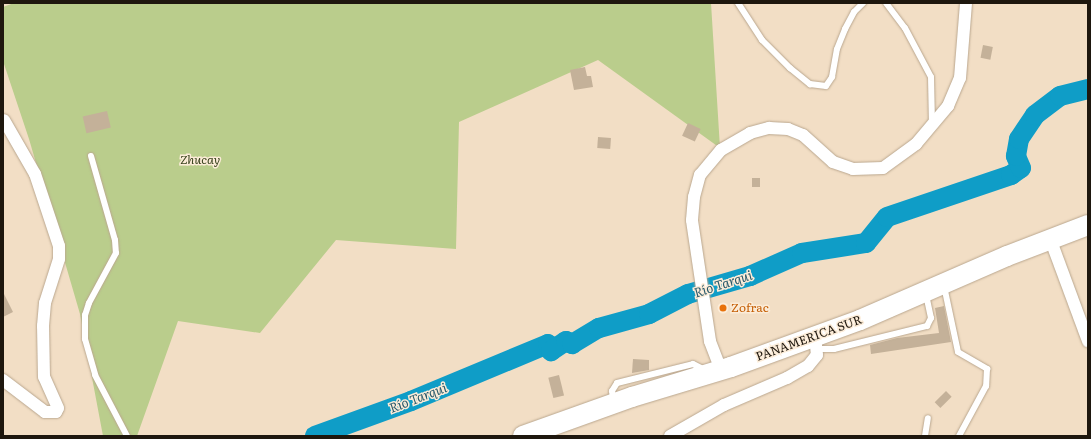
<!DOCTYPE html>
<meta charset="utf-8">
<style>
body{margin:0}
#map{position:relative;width:1091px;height:439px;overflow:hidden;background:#f2dec5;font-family:Literata,serif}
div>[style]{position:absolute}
.green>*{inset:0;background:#bacd8c}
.river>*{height:20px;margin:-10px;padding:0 10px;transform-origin:10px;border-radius:10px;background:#0f9dc7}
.building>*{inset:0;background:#c4b199;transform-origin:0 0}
.roads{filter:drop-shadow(0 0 1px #baa78f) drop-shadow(0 0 1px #baa78f)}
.service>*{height:6px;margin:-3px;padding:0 3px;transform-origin:3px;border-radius:3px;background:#fff}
.minor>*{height:12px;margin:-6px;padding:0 6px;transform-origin:6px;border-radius:6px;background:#fff}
.trunk>*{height:20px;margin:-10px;padding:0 10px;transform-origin:10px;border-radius:10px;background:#fff}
.dots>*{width:11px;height:11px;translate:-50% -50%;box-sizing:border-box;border:2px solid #fcecd8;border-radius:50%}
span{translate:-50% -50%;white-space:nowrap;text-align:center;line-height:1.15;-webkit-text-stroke:3px #fcecd8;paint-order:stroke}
.park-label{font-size:12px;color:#37411b;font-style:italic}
.food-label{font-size:12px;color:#c56008}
.left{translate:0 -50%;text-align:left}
.street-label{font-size:12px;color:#1e170e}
.water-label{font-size:13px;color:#28596b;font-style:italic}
.frame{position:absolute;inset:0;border:4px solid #1e170e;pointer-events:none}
</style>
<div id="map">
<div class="green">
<i style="clip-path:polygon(14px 3px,711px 3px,720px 148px,598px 60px,459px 122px,456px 249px,336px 240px,260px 333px,178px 321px,137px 436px,103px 436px,80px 314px,29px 139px,3px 61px,3px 7px)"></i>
</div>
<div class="river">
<i style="left:315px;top:436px;width:102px;rotate:-20deg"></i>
<i style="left:411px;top:401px;width:148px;rotate:-22.6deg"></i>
<i style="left:548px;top:344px;width:8px;rotate:67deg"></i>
<i style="left:551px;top:351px;width:18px;rotate:-34deg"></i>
<i style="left:566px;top:341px;width:7px;rotate:27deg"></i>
<i style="left:572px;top:344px;width:31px;rotate:-31deg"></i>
<i style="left:599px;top:328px;width:52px;rotate:-15.6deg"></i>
<i style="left:649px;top:314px;width:44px;rotate:-27.1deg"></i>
<i style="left:688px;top:294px;width:65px;rotate:-16.2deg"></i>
<i style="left:750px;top:276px;width:57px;rotate:-23.9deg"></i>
<i style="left:802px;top:253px;width:65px;rotate:-8.9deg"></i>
<i style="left:866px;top:243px;width:33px;rotate:-51deg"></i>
<i style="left:887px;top:217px;width:131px;rotate:-18.7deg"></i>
<i style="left:1011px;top:175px;width:12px;rotate:-35deg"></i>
<i style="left:1021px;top:168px;width:13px;rotate:-113deg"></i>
<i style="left:1016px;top:156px;width:17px;rotate:-80deg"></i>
<i style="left:1019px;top:139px;width:29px;rotate:-56deg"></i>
<i style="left:1035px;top:115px;width:31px;rotate:-37deg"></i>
<i style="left:1060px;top:96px;width:29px;rotate:-14deg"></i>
</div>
<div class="building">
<i style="left:983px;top:45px;width:10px;height:13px;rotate:11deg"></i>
<i style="clip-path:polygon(585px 67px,587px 76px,591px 76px,593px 87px,574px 90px,570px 70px)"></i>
<i style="left:107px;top:111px;width:17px;height:25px;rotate:77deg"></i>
<i style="left:688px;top:123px;width:14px;height:14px;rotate:25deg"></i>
<i style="left:598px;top:137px;width:13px;height:11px;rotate:4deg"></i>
<i style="left:752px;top:178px;width:8px;height:9px"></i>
<i style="clip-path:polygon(3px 292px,13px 312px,3px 317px)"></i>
<i style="clip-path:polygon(944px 306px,951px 342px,871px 354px,870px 345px,897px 338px,939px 333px,935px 308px)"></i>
<i style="clip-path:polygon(633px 359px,649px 360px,649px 370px,632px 373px)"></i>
<i style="left:559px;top:375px;width:21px;height:11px;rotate:76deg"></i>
<i style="left:946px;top:391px;width:8px;height:16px;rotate:45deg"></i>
</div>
<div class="roads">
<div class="service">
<i style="left:738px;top:3px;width:44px;rotate:57deg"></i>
<i style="left:762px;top:40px;width:40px;rotate:45deg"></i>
<i style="left:790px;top:68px;width:26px;rotate:39deg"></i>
<i style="left:810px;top:84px;width:16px;rotate:7deg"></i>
<i style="left:826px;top:86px;width:11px;rotate:-56deg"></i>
<i style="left:832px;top:77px;width:28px;rotate:-80deg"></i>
<i style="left:837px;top:49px;width:22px;rotate:-68deg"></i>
<i style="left:845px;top:29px;width:19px;rotate:-62deg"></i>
<i style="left:854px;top:12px;width:13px;rotate:-45deg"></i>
<i style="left:886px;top:3px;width:31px;rotate:53deg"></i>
<i style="left:905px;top:28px;width:55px;rotate:62deg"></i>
<i style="left:931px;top:77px;width:47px;rotate:88.8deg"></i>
<i style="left:91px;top:156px;width:87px;rotate:74.1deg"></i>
<i style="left:115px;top:240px;width:13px;rotate:86deg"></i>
<i style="left:116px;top:253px;width:57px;rotate:118.4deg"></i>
<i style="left:89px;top:303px;width:13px;rotate:108deg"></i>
<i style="left:85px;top:315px;width:24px;rotate:90deg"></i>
<i style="left:85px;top:339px;width:37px;rotate:74deg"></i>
<i style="left:95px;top:375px;width:69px;rotate:62.3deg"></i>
<i style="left:944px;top:286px;width:67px;rotate:78deg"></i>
<i style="left:958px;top:352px;width:34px;rotate:30deg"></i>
<i style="left:987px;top:369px;width:17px;rotate:93deg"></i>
<i style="left:986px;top:386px;width:57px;rotate:118.4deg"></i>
<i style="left:817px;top:349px;width:17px"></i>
<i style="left:834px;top:349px;width:96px;rotate:-13.9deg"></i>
<i style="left:927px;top:326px;width:9px;rotate:-63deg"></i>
<i style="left:931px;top:318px;width:24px;rotate:-102deg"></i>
<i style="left:613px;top:400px;width:9px;rotate:-96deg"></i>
<i style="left:612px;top:391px;width:9px;rotate:-58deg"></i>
<i style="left:617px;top:383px;width:78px;rotate:-14deg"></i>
<i style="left:693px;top:364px;width:16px;rotate:27deg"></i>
<i style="left:925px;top:436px;width:18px;rotate:-81deg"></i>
</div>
<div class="minor">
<i style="left:1051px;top:241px;width:107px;rotate:69.7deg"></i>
<i style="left:721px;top:370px;width:31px;rotate:-111deg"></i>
<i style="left:710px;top:341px;width:122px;rotate:-98.5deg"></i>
<i style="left:692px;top:220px;width:23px;rotate:-85deg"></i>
<i style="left:694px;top:197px;width:23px;rotate:-75deg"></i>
<i style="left:700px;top:175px;width:33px;rotate:-50deg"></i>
<i style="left:721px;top:150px;width:34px;rotate:-30deg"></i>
<i style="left:750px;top:133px;width:20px;rotate:-15deg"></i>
<i style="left:769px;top:128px;width:19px;rotate:3deg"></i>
<i style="left:788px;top:129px;width:16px;rotate:22deg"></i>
<i style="left:803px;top:135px;width:40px;rotate:42deg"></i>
<i style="left:833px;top:162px;width:21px;rotate:19deg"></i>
<i style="left:853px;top:169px;width:30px;rotate:-2deg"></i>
<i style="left:883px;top:168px;width:41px;rotate:-36deg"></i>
<i style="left:916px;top:144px;width:50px;rotate:-49.9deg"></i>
<i style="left:948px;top:106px;width:30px;rotate:-67deg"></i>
<i style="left:960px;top:78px;width:75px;rotate:-85.4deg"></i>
<i style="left:3px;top:380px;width:53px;rotate:37.3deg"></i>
<i style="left:45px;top:412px;width:11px"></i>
<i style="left:56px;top:412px;width:4px;rotate:-63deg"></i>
<i style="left:58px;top:408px;width:34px;rotate:-114deg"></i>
<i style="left:44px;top:377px;width:51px;rotate:-91.1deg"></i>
<i style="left:43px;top:326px;width:23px;rotate:-85deg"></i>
<i style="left:45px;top:303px;width:46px;rotate:-72.3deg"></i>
<i style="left:59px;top:259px;width:13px;rotate:-90deg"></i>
<i style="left:59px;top:246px;width:76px;rotate:-108.4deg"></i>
<i style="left:35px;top:174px;width:62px;rotate:-119.9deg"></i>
<i style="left:670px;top:436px;width:62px;rotate:-29.9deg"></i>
<i style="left:724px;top:405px;width:69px;rotate:-23.2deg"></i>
<i style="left:787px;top:378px;width:24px;rotate:-30deg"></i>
<i style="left:808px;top:366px;width:14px;rotate:-51deg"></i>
<i style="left:817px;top:355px;width:18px;rotate:-96deg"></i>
</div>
<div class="trunk">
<i style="left:523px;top:436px;width:116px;rotate:-19.7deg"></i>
<i style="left:632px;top:397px;width:103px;rotate:-16.9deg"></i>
<i style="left:731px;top:367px;width:137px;rotate:-20deg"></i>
<i style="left:860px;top:320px;width:160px;rotate:-23.5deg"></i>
<i style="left:1007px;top:256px;width:87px;rotate:-20.9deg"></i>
</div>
</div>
<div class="dots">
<i style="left:723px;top:308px;background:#e8710a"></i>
</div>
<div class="park-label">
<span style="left:200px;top:160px">Zhucay</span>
</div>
<div class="food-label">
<span class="left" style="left:731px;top:308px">Zofrac</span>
</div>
<div class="street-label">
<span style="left:809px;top:338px;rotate:-20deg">PANAMERICA SUR</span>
</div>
<div class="water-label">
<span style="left:723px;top:284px;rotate:-18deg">Río Tarqui</span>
<span style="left:418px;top:398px;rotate:-21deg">Río Tarqui</span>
</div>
<div class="frame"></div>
</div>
